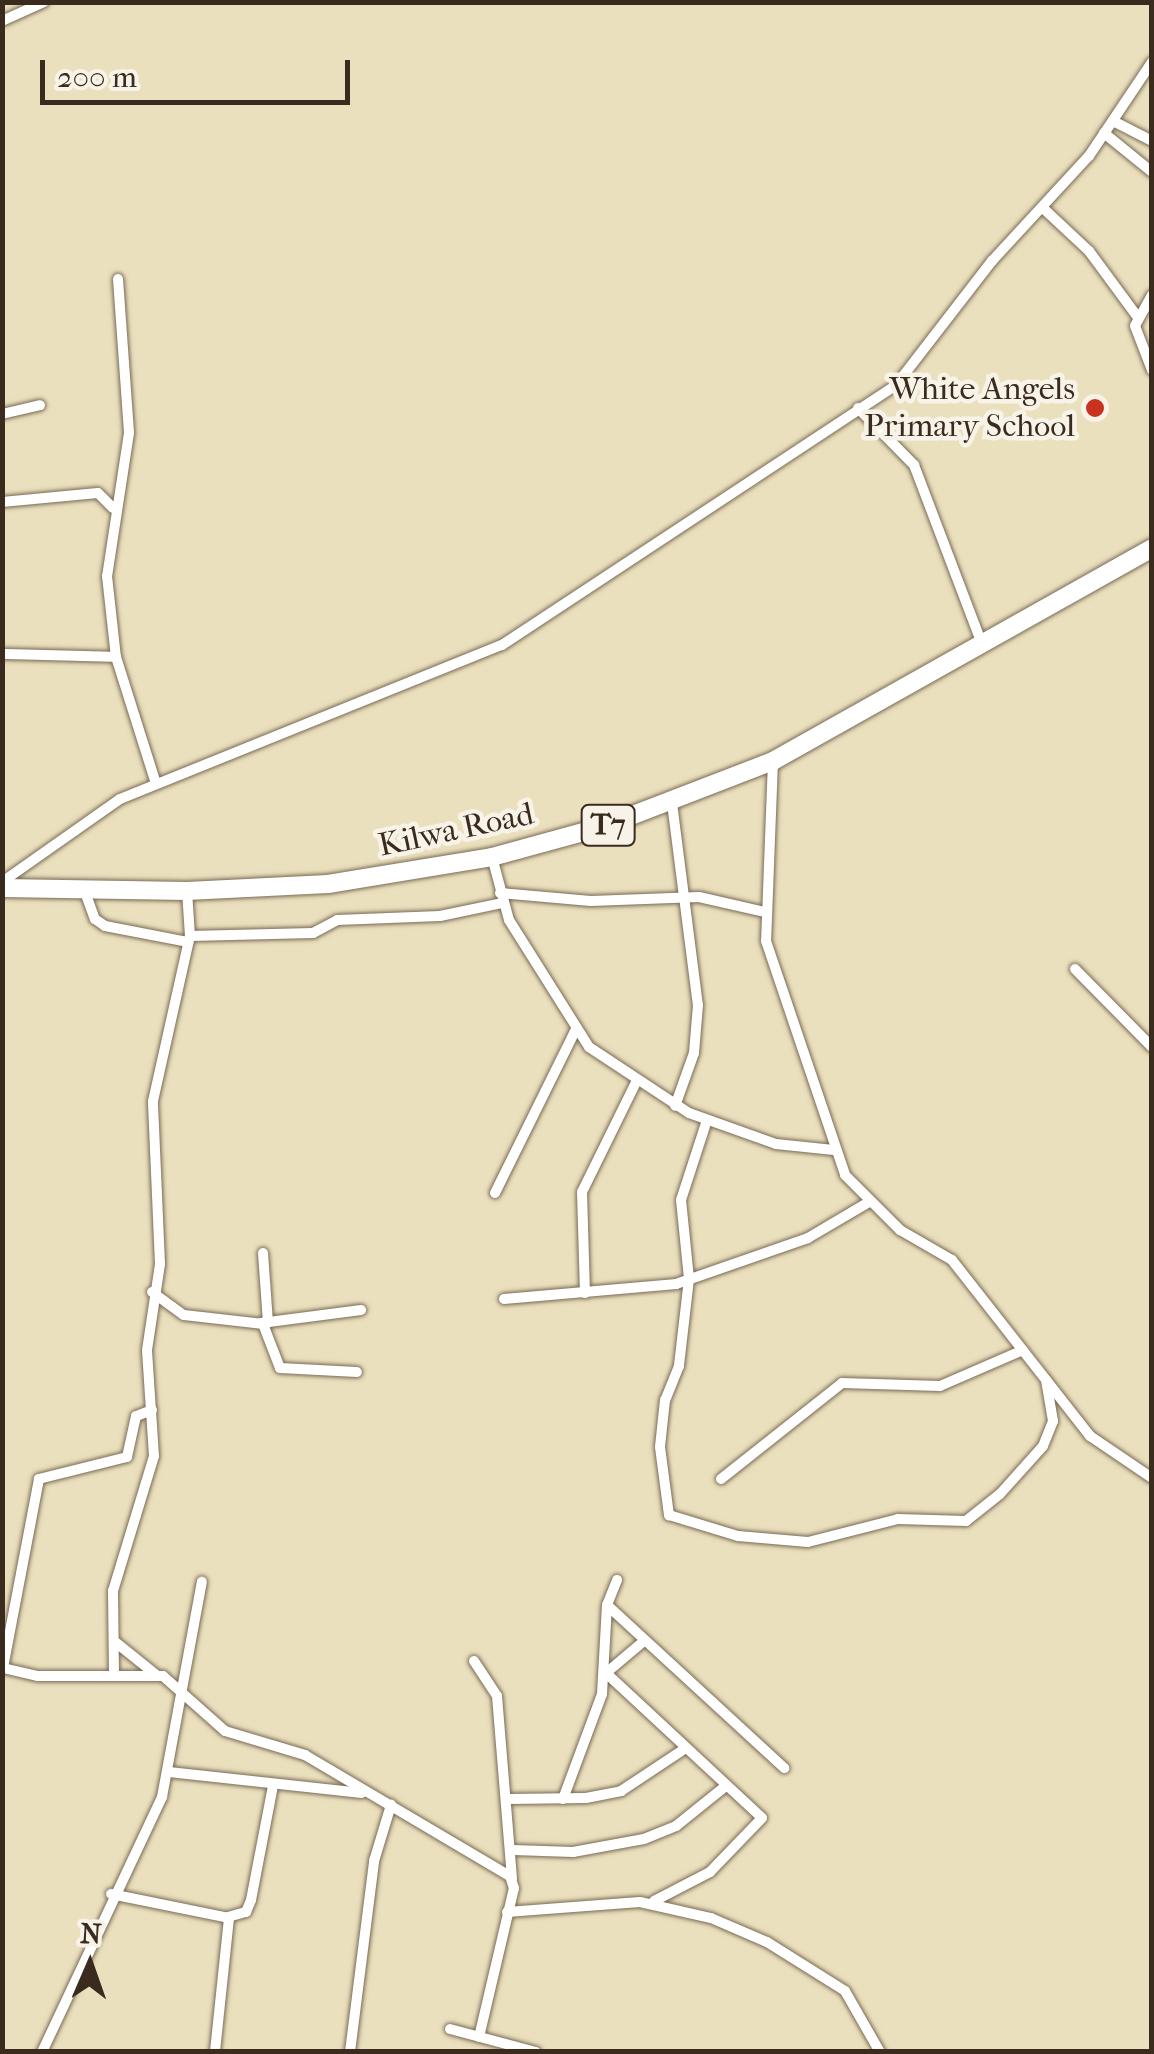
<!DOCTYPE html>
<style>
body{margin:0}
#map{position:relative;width:1154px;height:2054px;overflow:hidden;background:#ebe0bd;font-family:"IM FELL French Canon",serif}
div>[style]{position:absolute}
.roads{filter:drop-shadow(0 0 2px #796a56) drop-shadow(0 0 2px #796a56)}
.minor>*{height:10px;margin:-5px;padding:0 5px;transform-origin:5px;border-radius:5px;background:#fff}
.trunk>*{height:18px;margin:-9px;padding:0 9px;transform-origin:9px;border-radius:9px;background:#fff}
.dots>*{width:28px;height:28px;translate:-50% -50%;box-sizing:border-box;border:5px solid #f7f3e8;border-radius:50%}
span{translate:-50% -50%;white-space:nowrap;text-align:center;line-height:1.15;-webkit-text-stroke:9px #f7f3e8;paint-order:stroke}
.shield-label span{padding:2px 8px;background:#f7f3e8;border:2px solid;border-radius:8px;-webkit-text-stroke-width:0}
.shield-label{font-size:30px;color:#3b2a1e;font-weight:700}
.poi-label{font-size:32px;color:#3b2a1e}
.right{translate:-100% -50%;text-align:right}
.street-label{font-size:32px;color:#3b2a1e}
.frame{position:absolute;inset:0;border:5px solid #3b2a1e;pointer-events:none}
.north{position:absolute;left:40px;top:1914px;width:100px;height:100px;-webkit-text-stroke:8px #f7f3e8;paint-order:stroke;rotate:2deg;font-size:28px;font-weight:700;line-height:40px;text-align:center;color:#3b2a1e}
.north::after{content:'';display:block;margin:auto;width:35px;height:45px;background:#3b2a1e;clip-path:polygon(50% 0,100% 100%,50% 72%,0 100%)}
.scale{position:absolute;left:40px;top:60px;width:310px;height:45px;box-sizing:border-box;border:5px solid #3b2a1e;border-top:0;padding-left:12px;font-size:30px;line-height:35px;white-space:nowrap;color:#3b2a1e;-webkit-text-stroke:8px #f7f3e8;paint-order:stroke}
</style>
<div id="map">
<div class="roads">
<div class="minor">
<i style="left:2px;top:21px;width:46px;rotate:-24.3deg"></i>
<i style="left:1113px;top:121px;width:44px;rotate:27.1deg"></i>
<i style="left:1104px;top:133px;width:62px;rotate:39.1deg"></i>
<i style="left:1044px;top:209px;width:62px;rotate:43deg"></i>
<i style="left:1089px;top:251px;width:81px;rotate:53.6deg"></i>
<i style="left:118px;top:279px;width:154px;rotate:85.9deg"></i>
<i style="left:129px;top:433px;width:145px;rotate:98.7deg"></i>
<i style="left:107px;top:576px;width:81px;rotate:83.7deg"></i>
<i style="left:116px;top:657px;width:133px;rotate:72.5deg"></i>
<i style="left:1152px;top:295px;width:35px;rotate:119deg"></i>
<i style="left:1135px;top:326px;width:47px;rotate:68.9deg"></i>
<i style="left:858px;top:408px;width:80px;rotate:45.5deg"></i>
<i style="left:914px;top:465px;width:191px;rotate:69.2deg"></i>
<i style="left:2px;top:414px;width:39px;rotate:-13deg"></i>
<i style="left:2px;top:502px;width:96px;rotate:-5.4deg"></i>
<i style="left:98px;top:493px;width:21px;rotate:45deg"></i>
<i style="left:2px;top:654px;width:114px;rotate:1.5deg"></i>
<i style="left:773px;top:761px;width:180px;rotate:92.2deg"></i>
<i style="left:766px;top:941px;width:247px;rotate:71.3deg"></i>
<i style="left:845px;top:1175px;width:78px;rotate:45deg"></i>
<i style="left:900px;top:1230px;width:60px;rotate:30deg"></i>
<i style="left:952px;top:1260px;width:224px;rotate:51.9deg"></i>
<i style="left:1090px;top:1436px;width:75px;rotate:34.1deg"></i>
<i style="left:672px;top:803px;width:204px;rotate:82.7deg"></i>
<i style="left:698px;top:1005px;width:48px;rotate:94.8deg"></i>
<i style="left:694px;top:1053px;width:56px;rotate:109.7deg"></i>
<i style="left:492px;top:857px;width:65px;rotate:74.9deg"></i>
<i style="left:509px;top:920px;width:150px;rotate:57.8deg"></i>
<i style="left:589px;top:1047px;width:120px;rotate:33.4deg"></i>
<i style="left:689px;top:1113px;width:92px;rotate:19.6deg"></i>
<i style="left:776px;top:1144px;width:58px;rotate:5.9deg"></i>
<i style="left:2px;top:882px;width:144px;rotate:-35.1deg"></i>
<i style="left:120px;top:799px;width:412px;rotate:-22deg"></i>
<i style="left:502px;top:645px;width:472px;rotate:-33.4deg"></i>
<i style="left:896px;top:385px;width:157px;rotate:-52.3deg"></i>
<i style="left:992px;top:261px;width:143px;rotate:-47.3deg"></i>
<i style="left:1089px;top:156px;width:113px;rotate:-56.2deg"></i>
<i style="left:85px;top:892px;width:29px;rotate:70deg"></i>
<i style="left:95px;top:919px;width:12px;rotate:35deg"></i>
<i style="left:105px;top:926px;width:85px;rotate:10.9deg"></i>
<i style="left:500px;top:893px;width:91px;rotate:5deg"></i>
<i style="left:591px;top:901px;width:108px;rotate:-2.1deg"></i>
<i style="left:699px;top:897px;width:68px;rotate:12.8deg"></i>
<i style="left:190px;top:936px;width:123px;rotate:-1.4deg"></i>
<i style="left:313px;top:933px;width:27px;rotate:-28deg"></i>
<i style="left:337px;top:920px;width:103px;rotate:-2.2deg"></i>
<i style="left:440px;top:916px;width:63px;rotate:-11.8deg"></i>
<i style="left:1075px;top:969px;width:110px;rotate:45.4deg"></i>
<i style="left:707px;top:1120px;width:84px;rotate:108deg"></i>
<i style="left:681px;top:1200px;width:79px;rotate:84.2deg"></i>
<i style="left:689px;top:1279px;width:88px;rotate:96.6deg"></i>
<i style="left:679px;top:1366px;width:37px;rotate:112deg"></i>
<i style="left:665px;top:1400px;width:47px;rotate:96.1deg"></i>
<i style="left:660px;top:1447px;width:69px;rotate:82.5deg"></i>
<i style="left:669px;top:1515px;width:72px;rotate:16.9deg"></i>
<i style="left:738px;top:1536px;width:70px;rotate:4.9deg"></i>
<i style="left:808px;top:1542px;width:93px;rotate:-14.3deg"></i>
<i style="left:898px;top:1519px;width:68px;rotate:1.7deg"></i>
<i style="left:966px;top:1521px;width:43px;rotate:-38.5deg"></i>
<i style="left:1000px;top:1494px;width:64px;rotate:-48.1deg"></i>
<i style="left:1043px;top:1446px;width:27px;rotate:-68deg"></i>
<i style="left:1053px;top:1421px;width:42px;rotate:-99.7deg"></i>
<i style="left:495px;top:1193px;width:181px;rotate:-63.7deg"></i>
<i style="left:263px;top:1253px;width:70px;rotate:85.9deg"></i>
<i style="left:152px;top:1292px;width:39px;rotate:36deg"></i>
<i style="left:184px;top:1315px;width:80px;rotate:6.5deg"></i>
<i style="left:263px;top:1324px;width:47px;rotate:68.9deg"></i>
<i style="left:280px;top:1368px;width:77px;rotate:3deg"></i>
<i style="left:585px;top:1293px;width:101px;rotate:-91.7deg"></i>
<i style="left:582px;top:1192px;width:125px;rotate:-63.8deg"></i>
<i style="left:504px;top:1299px;width:173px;rotate:-5deg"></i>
<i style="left:676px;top:1284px;width:140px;rotate:-19.2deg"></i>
<i style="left:808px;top:1238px;width:71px;rotate:-30.5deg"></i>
<i style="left:261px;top:1323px;width:101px;rotate:-7.4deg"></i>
<i style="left:152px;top:1410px;width:17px;rotate:159deg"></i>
<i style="left:136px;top:1416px;width:42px;rotate:102.4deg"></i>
<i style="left:127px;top:1457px;width:91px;rotate:166deg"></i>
<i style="left:39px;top:1479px;width:192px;rotate:100.8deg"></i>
<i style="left:3px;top:1668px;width:36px;rotate:13deg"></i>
<i style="left:38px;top:1676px;width:125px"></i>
<i style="left:163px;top:1676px;width:83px;rotate:41.6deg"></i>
<i style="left:225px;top:1731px;width:84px;rotate:16.7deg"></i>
<i style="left:305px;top:1755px;width:238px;rotate:30.6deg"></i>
<i style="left:510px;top:1876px;width:13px;rotate:72deg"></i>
<i style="left:514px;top:1888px;width:153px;rotate:103.2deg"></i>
<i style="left:721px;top:1479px;width:154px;rotate:-38.4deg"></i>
<i style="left:842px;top:1383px;width:98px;rotate:1.8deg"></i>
<i style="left:940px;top:1386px;width:90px;rotate:-23.4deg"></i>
<i style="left:607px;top:1605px;width:241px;rotate:42.6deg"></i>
<i style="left:114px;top:1641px;width:53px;rotate:38.8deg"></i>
<i style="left:474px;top:1661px;width:42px;rotate:56.7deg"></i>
<i style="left:497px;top:1696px;width:183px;rotate:85.3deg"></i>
<i style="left:605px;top:1672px;width:214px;rotate:42.9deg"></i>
<i style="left:762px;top:1818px;width:75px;rotate:133.9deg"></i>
<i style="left:710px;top:1872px;width:63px;rotate:152.6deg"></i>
<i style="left:606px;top:1673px;width:50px;rotate:-40.1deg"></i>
<i style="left:114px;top:1674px;width:83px;rotate:-90.7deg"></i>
<i style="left:113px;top:1591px;width:141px;rotate:-73.1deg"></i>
<i style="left:154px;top:1456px;width:106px;rotate:-93.8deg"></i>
<i style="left:147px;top:1350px;width:87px;rotate:-81.4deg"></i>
<i style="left:160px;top:1264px;width:163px;rotate:-92.5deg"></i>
<i style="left:153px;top:1101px;width:169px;rotate:-77.4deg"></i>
<i style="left:190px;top:936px;width:45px;rotate:-93.8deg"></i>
<i style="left:169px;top:1772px;width:194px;rotate:6.2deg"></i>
<i style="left:508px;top:1799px;width:78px;rotate:-0.7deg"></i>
<i style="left:586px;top:1798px;width:36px;rotate:-11deg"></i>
<i style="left:621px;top:1791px;width:78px;rotate:-33.5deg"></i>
<i style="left:563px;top:1799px;width:112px;rotate:-69.6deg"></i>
<i style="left:602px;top:1694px;width:89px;rotate:-86.8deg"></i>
<i style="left:607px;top:1605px;width:27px;rotate:-68deg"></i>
<i style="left:513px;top:1850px;width:60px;rotate:1.9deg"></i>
<i style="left:573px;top:1852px;width:72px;rotate:-10.4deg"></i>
<i style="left:644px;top:1839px;width:35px;rotate:-22deg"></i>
<i style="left:676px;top:1826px;width:65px;rotate:-38.8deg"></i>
<i style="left:111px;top:1894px;width:120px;rotate:11.5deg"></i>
<i style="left:229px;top:1918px;width:135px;rotate:96deg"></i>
<i style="left:507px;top:1912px;width:133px;rotate:-4.3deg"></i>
<i style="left:640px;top:1902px;width:73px;rotate:12.7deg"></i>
<i style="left:711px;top:1918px;width:61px;rotate:23.2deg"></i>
<i style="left:767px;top:1942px;width:92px;rotate:32.1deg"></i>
<i style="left:845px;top:1991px;width:70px;rotate:60.2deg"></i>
<i style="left:228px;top:1917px;width:19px;rotate:-16deg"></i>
<i style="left:246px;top:1912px;width:13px;rotate:-67deg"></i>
<i style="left:251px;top:1900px;width:116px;rotate:-79.1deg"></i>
<i style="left:450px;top:2029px;width:89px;rotate:15deg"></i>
<i style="left:42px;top:2052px;width:282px;rotate:-64.8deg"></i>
<i style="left:162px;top:1797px;width:219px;rotate:-79.5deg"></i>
<i style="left:350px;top:2052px;width:193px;rotate:-82.8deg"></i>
<i style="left:374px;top:1861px;width:59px;rotate:-73.1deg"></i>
</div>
<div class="trunk">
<i style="left:2px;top:888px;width:185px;rotate:0.9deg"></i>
<i style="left:187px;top:891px;width:141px;rotate:-2.8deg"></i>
<i style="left:328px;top:884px;width:166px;rotate:-9.3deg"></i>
<i style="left:492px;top:857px;width:114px;rotate:-15.3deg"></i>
<i style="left:602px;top:827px;width:183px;rotate:-21.1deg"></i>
<i style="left:773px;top:761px;width:435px;rotate:-29.3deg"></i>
</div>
</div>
<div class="dots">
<i style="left:1095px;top:408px;background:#c8321e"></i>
</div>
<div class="shield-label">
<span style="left:608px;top:825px">T7</span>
</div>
<div class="poi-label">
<span class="right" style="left:1075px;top:408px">White Angels<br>Primary School</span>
</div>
<div class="street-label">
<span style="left:456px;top:830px;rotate:-12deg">Kilwa Road</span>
</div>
<div class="frame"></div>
<div class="north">N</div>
<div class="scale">200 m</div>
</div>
